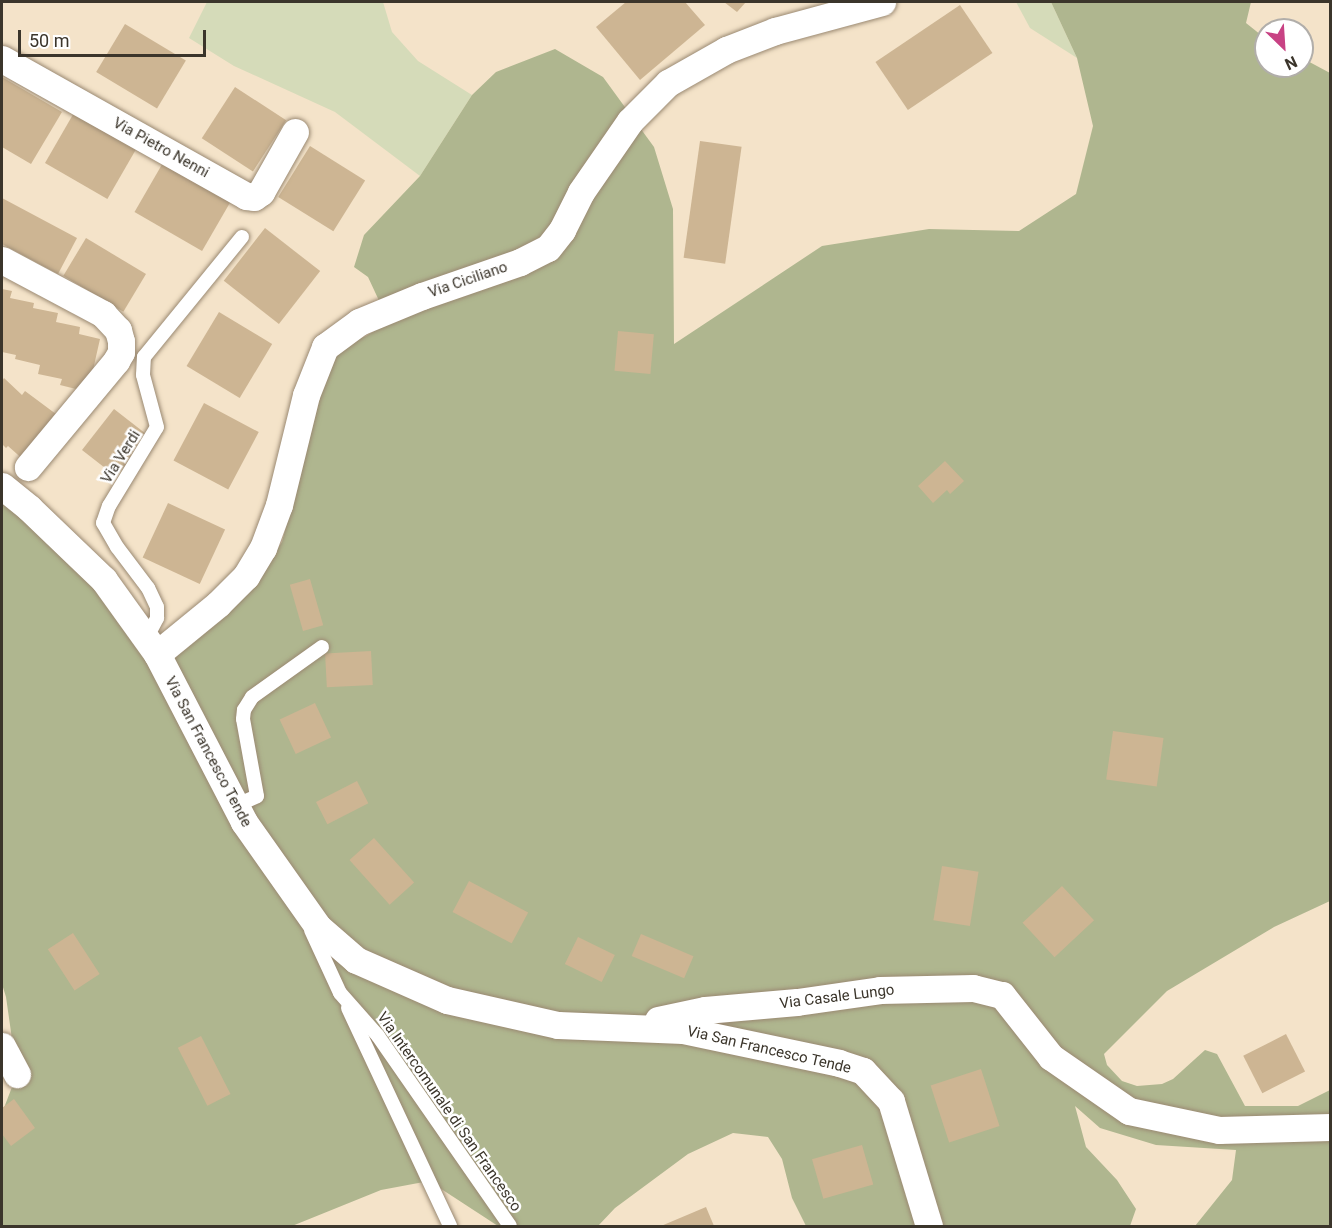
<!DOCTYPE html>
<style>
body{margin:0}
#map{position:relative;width:1332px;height:1228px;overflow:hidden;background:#f4e3c9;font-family:Roboto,sans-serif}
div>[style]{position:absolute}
.green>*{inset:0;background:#d5dbb9}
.forest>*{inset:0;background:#afb68f}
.building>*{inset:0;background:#cdb593;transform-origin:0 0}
.roads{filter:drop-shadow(0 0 2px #9a8972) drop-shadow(0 0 2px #9a8972)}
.service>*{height:14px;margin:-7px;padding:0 7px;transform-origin:7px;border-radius:7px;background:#fff}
.minor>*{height:27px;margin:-13.5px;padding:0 13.5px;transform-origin:13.5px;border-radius:13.5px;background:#fff}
span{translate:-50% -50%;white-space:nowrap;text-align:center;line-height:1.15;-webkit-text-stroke:5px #fff;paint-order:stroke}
.street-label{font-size:15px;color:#3b352b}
.frame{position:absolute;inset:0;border:3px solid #3b352b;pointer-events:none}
.north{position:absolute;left:1254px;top:18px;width:60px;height:60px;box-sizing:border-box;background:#fff;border:2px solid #b1aeaa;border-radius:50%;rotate:155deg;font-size:16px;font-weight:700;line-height:24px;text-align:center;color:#3b352b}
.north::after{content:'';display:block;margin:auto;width:21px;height:27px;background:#c84284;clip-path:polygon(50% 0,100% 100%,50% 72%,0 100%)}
.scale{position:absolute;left:18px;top:30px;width:188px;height:27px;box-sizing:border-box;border:3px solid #3b352b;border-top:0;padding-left:8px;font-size:18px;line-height:21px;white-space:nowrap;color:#3b352b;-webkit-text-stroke:4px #fff;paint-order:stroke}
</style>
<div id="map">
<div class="green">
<i style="clip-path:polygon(207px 2px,383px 2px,392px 32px,418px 61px,472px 95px,420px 176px,335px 112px,234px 66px,189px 38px)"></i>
<i style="clip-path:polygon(1016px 2px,1051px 2px,1077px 58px,1030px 28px)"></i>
</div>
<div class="forest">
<i style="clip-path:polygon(1051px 2px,1251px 2px,1246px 23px,1266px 39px,1266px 66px,1302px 66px,1302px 58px,1330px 73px,1330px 901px,1274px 927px,1167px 991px,1104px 1054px,1107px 1065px,1122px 1081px,1137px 1086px,1162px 1084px,1173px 1079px,1205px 1050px,1217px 1054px,1245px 1106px,1298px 1106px,1330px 1090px,1330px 1226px,1195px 1226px,1232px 1180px,1236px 1150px,1156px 1145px,1100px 1128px,1075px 1106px,1086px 1147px,1117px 1180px,1136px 1209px,1130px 1226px,806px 1226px,792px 1198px,782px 1159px,768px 1137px,733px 1133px,688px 1154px,615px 1208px,598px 1226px,498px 1226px,429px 1181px,381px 1190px,292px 1226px,2px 1226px,2px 1113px,17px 1074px,6px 997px,2px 984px,2px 487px,157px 653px,186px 649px,207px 626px,254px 583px,282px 542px,329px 364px,338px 347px,366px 336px,389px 322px,368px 277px,354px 267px,364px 235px,420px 176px,472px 95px,496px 72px,555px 49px,603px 77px,654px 147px,673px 209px,674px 344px,822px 246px,929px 229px,1019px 231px,1076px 194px,1093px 126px,1077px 58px)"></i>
</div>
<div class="building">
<i style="clip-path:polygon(626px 2px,685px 2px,705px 25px,640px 80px,596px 27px)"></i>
<i style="clip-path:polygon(724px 2px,746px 2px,737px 12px)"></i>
<i style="left:960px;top:5px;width:58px;height:102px;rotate:56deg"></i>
<i style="left:125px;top:24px;width:71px;height:56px;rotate:31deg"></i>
<i style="clip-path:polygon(2px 77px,62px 112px,31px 164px,2px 147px)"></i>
<i style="left:235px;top:87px;width:61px;height:61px;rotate:33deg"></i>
<i style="left:75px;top:111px;width:72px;height:60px;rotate:30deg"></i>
<i style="left:700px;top:141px;width:42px;height:118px;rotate:8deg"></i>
<i style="left:310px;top:146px;width:65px;height:60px;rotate:32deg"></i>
<i style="left:164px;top:161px;width:78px;height:59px;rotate:30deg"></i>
<i style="clip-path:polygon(2px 198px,77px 238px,58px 274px,2px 244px)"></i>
<i style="left:265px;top:228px;width:70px;height:67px;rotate:38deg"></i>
<i style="left:86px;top:238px;width:70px;height:44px;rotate:31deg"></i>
<i style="clip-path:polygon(2px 289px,12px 291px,10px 298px,34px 303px,33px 308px,58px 313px,56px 322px,80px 327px,79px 334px,100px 339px,88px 392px,60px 385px,62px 379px,38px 374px,40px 365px,15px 359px,16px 355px,2px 352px)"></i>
<i style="left:219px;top:312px;width:62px;height:63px;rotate:31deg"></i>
<i style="left:618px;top:331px;width:36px;height:40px;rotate:5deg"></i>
<i style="clip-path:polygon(4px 378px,22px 395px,25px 391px,64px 420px,26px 462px,8px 446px,6px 448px,2px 444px,2px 381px)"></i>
<i style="left:204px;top:403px;width:62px;height:65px;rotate:28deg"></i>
<i style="left:114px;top:409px;width:44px;height:52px;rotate:38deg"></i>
<i style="clip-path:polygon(945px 461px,964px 481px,950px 494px,947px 490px,933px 503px,918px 486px)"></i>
<i style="left:168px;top:503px;width:63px;height:60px;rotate:25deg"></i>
<i style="left:310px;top:579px;width:48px;height:21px;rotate:74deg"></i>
<i style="left:371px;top:651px;width:34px;height:46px;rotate:87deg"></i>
<i style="left:315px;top:703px;width:38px;height:39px;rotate:65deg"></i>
<i style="left:1113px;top:731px;width:51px;height:49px;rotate:8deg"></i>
<i style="left:357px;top:781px;width:25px;height:46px;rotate:63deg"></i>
<i style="left:374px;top:838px;width:60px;height:33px;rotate:48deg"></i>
<i style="left:942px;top:866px;width:37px;height:55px;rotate:9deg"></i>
<i style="left:469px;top:881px;width:67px;height:35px;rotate:28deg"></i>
<i style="left:1062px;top:886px;width:47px;height:54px;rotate:47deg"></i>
<i style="left:73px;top:933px;width:49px;height:30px;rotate:57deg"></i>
<i style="left:641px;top:934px;width:57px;height:24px;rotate:23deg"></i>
<i style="left:578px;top:937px;width:41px;height:30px;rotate:26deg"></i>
<i style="left:1286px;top:1034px;width:42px;height:48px;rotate:63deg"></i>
<i style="left:201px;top:1036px;width:65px;height:26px;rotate:63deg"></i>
<i style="left:981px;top:1069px;width:60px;height:53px;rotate:72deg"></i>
<i style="clip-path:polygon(14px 1099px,35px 1128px,11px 1146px,2px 1134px,2px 1108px)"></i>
<i style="left:862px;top:1145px;width:41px;height:52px;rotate:74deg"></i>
<i style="clip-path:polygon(706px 1207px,714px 1226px,661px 1226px)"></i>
</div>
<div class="roads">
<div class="service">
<i style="left:146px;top:639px;width:24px;rotate:-62deg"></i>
<i style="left:157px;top:618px;width:11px;rotate:-90deg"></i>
<i style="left:157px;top:607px;width:21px;rotate:-115deg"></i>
<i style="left:148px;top:588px;width:51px;rotate:-127.1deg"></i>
<i style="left:117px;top:547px;width:28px;rotate:-120deg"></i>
<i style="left:103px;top:523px;width:18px;rotate:-71deg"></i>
<i style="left:109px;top:506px;width:92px;rotate:-58.7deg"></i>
<i style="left:157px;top:427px;width:54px;rotate:-105.1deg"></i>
<i style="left:143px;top:375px;width:18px;rotate:-87deg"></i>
<i style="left:144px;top:357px;width:155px;rotate:-50.8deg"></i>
<i style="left:235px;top:806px;width:24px;rotate:-24deg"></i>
<i style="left:257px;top:796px;width:78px;rotate:-100.3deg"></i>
<i style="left:243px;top:719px;width:9px;rotate:-84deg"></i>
<i style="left:244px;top:710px;width:15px;rotate:-58deg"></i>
<i style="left:252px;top:697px;width:86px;rotate:-35.5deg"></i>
<i style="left:311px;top:930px;width:69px;rotate:65.3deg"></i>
<i style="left:340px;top:993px;width:57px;rotate:48.5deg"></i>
<i style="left:378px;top:1036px;width:231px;rotate:55.2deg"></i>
<i style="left:348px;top:1008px;width:241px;rotate:64.9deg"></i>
</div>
<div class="minor">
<i style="left:2px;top:59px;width:280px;rotate:29.3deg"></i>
<i style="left:246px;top:196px;width:8px;rotate:7deg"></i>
<i style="left:254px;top:197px;width:9px;rotate:-36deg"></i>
<i style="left:261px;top:192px;width:69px;rotate:-60.5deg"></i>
<i style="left:2px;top:260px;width:115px;rotate:28.1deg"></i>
<i style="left:103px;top:314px;width:22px;rotate:47deg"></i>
<i style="left:118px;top:330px;width:11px;rotate:75deg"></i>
<i style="left:121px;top:341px;width:11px;rotate:90deg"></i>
<i style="left:121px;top:352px;width:10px;rotate:119deg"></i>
<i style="left:116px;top:361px;width:138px;rotate:129.7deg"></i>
<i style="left:2px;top:486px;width:35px;rotate:39deg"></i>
<i style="left:29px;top:508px;width:104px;rotate:43.8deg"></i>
<i style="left:104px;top:580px;width:91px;rotate:54.4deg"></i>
<i style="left:157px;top:654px;width:189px;rotate:62.6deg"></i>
<i style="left:244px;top:822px;width:128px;rotate:54.8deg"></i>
<i style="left:318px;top:927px;width:50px;rotate:41deg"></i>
<i style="left:356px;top:960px;width:99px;rotate:23.7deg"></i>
<i style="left:447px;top:1000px;width:114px;rotate:12.7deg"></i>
<i style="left:558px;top:1025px;width:125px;rotate:2.3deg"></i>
<i style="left:683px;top:1030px;width:159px;rotate:11.9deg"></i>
<i style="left:839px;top:1063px;width:25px;rotate:18deg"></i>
<i style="left:863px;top:1071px;width:41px;rotate:47deg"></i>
<i style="left:891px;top:1101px;width:131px;rotate:73.1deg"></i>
<i style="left:157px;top:654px;width:79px;rotate:-39.3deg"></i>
<i style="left:218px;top:604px;width:40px;rotate:-45deg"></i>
<i style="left:246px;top:576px;width:33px;rotate:-59deg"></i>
<i style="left:263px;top:548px;width:46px;rotate:-69.6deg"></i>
<i style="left:279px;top:505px;width:113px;rotate:-76.2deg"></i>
<i style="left:306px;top:395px;width:52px;rotate:-68.4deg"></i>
<i style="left:325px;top:347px;width:42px;rotate:-36.3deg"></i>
<i style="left:359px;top:322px;width:68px;rotate:-22.4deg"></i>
<i style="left:422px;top:296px;width:104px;rotate:-19.1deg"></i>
<i style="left:520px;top:262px;width:31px;rotate:-27deg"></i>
<i style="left:548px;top:248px;width:23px;rotate:-52deg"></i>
<i style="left:562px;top:230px;width:42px;rotate:-63.4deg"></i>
<i style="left:581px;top:192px;width:86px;rotate:-55.4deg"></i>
<i style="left:630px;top:121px;width:54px;rotate:-45deg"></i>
<i style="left:668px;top:83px;width:67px;rotate:-29.6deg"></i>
<i style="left:726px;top:50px;width:53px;rotate:-21.2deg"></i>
<i style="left:775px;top:31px;width:111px;rotate:-15.2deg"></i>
<i style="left:658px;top:1020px;width:48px;rotate:-12deg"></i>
<i style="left:705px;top:1010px;width:92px;rotate:-5deg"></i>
<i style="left:797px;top:1002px;width:84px;rotate:-8.2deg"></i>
<i style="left:880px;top:990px;width:93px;rotate:-1.2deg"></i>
<i style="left:973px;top:988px;width:30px;rotate:14deg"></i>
<i style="left:1002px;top:995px;width:79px;rotate:51.7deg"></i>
<i style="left:1051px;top:1057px;width:95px;rotate:34.7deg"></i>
<i style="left:1129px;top:1111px;width:92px;rotate:11.9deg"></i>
<i style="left:1219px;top:1130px;width:111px;rotate:-1.5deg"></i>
<i style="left:2px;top:1046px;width:32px;rotate:62deg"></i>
</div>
</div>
<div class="street-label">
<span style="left:161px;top:148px;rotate:29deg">Via Pietro Nenni</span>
<span style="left:468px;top:280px;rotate:-19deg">Via Ciciliano</span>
<span style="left:121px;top:457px;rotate:-58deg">Via Verdi</span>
<span style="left:208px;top:752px;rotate:62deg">Via San Francesco Tende</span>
<span style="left:837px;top:997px;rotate:-7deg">Via Casale Lungo</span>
<span style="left:769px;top:1050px;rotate:13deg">Via San Francesco Tende</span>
<span style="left:449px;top:1112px;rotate:55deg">Via Intercomunale di San Francesco</span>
</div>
<div class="frame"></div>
<div class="north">N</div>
<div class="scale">50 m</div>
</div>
